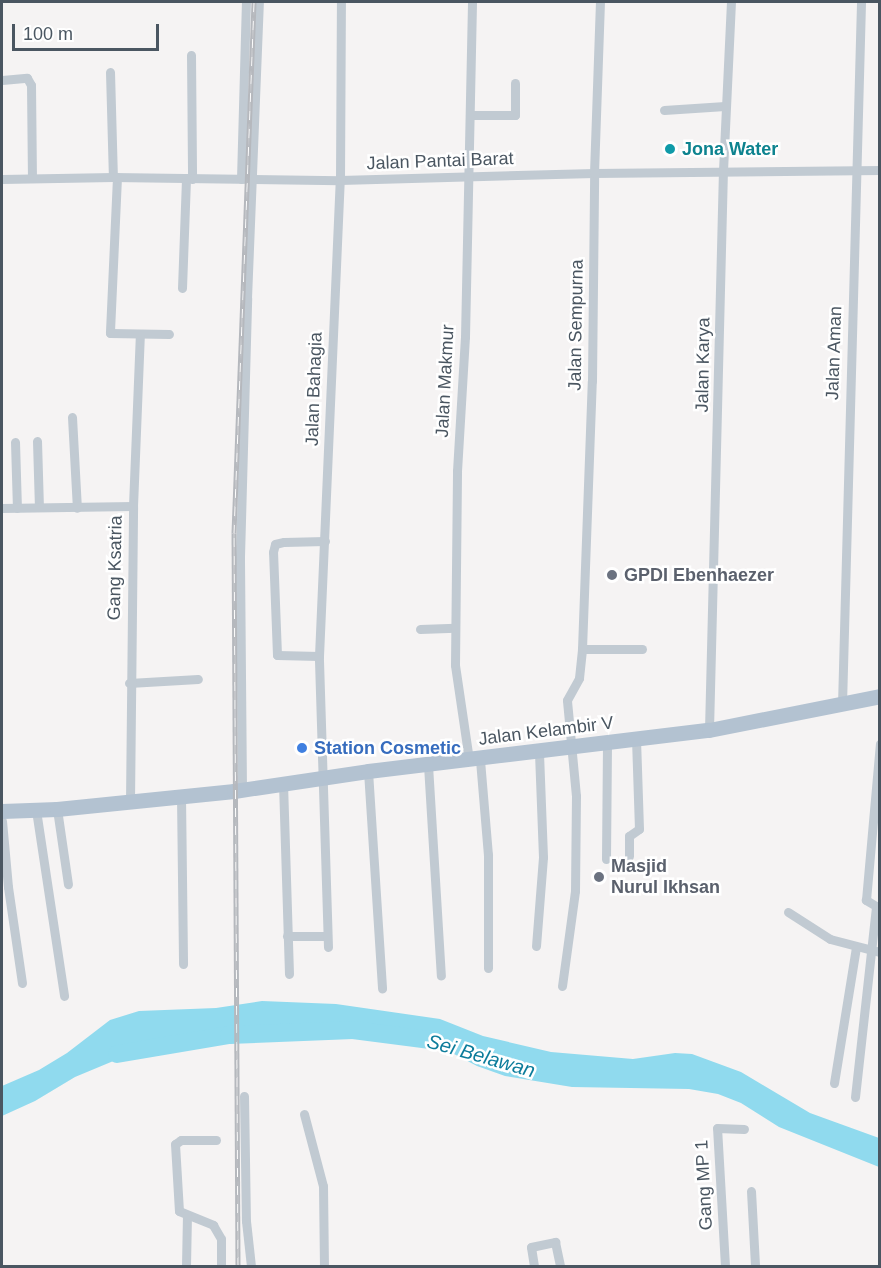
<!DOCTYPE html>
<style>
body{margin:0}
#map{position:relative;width:881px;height:1268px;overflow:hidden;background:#f5f3f3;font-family:Arial,sans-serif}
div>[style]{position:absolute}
.water>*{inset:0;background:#90daee}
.river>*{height:18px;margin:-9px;padding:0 9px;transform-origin:9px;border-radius:9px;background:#90daee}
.street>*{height:9px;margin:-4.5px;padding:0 4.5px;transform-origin:4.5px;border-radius:4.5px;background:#c1cad2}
.primary>*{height:15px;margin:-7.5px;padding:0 7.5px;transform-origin:7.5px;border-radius:7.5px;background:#b3c2d1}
.rail>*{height:5px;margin-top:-2.5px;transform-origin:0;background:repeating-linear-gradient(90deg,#fff 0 9px,#b5b8bd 0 18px);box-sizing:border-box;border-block:2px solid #b5b8bd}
.dots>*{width:16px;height:16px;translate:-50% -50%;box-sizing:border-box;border:3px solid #fff;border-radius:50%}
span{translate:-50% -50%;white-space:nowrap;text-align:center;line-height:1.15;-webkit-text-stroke:5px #fff;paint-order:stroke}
.culture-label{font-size:18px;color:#0d838f;font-weight:700}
.left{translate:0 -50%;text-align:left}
.street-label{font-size:18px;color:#4a5661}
.worship-label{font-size:18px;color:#5b616d;font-weight:700}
.shop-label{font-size:18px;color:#366cbe;font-weight:700}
.water-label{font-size:20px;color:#0c7c9b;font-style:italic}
.frame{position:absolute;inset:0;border:3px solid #4a5661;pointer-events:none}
.scale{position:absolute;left:12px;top:24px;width:147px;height:27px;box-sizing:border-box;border:3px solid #4a5661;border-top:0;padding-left:8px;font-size:18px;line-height:21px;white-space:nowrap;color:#4a5661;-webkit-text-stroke:4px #fff;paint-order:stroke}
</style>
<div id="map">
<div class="water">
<i style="clip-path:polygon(262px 1001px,336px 1004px,440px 1019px,483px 1036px,551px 1052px,633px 1059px,675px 1053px,692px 1054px,741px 1072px,810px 1113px,879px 1138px,879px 1167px,779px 1127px,741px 1103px,718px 1094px,689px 1089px,572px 1087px,505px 1076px,477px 1066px,433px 1043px,390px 1031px,263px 1032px,193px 1038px,147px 1047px,75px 1077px,35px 1101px,2px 1116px,2px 1086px,39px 1070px,67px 1053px,110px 1020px,139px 1011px,216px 1008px)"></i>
</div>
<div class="river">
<i style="left:117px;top:1054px;width:114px;rotate:-9.6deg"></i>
<i style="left:229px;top:1035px;width:124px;rotate:-2.3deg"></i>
<i style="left:353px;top:1030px;width:86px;rotate:7.4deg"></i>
</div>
<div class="street">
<i style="left:191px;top:55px;width:124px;rotate:89.5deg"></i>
<i style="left:110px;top:72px;width:105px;rotate:88.4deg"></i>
<i style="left:2px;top:80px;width:25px;rotate:-5deg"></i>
<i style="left:27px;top:78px;width:8px;rotate:60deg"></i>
<i style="left:31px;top:85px;width:93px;rotate:89.4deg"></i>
<i style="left:664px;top:110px;width:61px;rotate:-3.8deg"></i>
<i style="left:471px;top:115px;width:44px"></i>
<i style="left:515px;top:115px;width:32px;rotate:-90deg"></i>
<i style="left:117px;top:177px;width:156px;rotate:92.6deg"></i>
<i style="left:110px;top:333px;width:59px;rotate:1deg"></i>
<i style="left:2px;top:179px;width:111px;rotate:-1deg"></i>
<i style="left:113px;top:177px;width:227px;rotate:0.8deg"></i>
<i style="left:340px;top:180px;width:254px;rotate:-1.6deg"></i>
<i style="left:594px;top:173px;width:286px;rotate:-0.6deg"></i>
<i style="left:241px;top:179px;width:177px;rotate:-88.4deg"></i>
<i style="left:182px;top:288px;width:110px;rotate:-87.9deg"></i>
<i style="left:72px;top:417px;width:91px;rotate:86.9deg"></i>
<i style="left:37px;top:441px;width:66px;rotate:88.3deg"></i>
<i style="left:15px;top:442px;width:66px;rotate:88.3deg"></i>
<i style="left:2px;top:508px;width:131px;rotate:-0.9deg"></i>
<i style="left:420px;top:629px;width:35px;rotate:-2deg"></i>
<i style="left:582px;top:649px;width:60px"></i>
<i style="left:319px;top:656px;width:42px;rotate:-178.6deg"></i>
<i style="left:277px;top:655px;width:103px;rotate:-92.2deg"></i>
<i style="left:273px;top:552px;width:8px;rotate:-76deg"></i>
<i style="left:275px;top:544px;width:9px;rotate:-13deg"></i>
<i style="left:284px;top:542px;width:41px;rotate:-1.4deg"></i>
<i style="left:129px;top:683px;width:69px;rotate:-3.3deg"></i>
<i style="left:842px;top:705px;width:703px;rotate:-88.45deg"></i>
<i style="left:709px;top:730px;width:559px;rotate:-88.57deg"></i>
<i style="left:723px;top:171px;width:169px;rotate:-87.3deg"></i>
<i style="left:469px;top:760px;width:96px;rotate:-98.4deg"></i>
<i style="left:455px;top:665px;width:194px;rotate:-89.4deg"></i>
<i style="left:457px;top:471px;width:134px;rotate:-86.6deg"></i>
<i style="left:465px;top:337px;width:335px;rotate:-88.8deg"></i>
<i style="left:480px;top:760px;width:95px;rotate:85.2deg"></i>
<i style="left:488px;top:855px;width:113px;rotate:90deg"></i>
<i style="left:428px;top:765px;width:211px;rotate:86.5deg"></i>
<i style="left:368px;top:771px;width:218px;rotate:86.3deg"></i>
<i style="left:283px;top:783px;width:191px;rotate:88.2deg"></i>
<i style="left:242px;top:790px;width:234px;rotate:-90.5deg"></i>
<i style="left:240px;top:556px;width:258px;rotate:-88.4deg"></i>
<i style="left:247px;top:298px;width:296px;rotate:-87.7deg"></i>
<i style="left:181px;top:796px;width:168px;rotate:89.3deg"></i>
<i style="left:130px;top:802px;width:296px;rotate:-89.4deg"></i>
<i style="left:133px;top:506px;width:171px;rotate:-87.7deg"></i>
<i style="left:57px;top:809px;width:76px;rotate:81.7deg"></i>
<i style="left:36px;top:810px;width:188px;rotate:81.4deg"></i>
<i style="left:2px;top:821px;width:66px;rotate:84.8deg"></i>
<i style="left:8px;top:887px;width:97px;rotate:81.7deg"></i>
<i style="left:629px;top:856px;width:20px;rotate:-90deg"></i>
<i style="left:629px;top:836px;width:12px;rotate:-35deg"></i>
<i style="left:639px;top:829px;width:90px;rotate:-91.9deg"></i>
<i style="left:606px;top:859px;width:116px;rotate:-89.5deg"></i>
<i style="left:788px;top:912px;width:50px;rotate:32.7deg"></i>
<i style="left:830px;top:939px;width:52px;rotate:14.6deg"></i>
<i style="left:287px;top:936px;width:40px"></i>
<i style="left:536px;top:946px;width:89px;rotate:-85.5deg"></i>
<i style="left:543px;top:857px;width:106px;rotate:-92.2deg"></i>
<i style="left:328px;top:947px;width:291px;rotate:-91.8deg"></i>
<i style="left:319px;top:656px;width:476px;rotate:-87.5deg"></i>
<i style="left:340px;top:180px;width:178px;rotate:-89.7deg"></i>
<i style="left:562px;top:986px;width:96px;rotate:-82.2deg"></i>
<i style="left:575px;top:891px;width:95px;rotate:-89.4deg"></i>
<i style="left:576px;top:796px;width:96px;rotate:-95.4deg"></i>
<i style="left:567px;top:700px;width:25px;rotate:-61deg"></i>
<i style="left:579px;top:678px;width:29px;rotate:-84deg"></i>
<i style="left:582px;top:649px;width:268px;rotate:-87.9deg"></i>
<i style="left:592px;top:381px;width:208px;rotate:-89.4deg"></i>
<i style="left:594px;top:173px;width:171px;rotate:-88deg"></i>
<i style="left:834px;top:1083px;width:138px;rotate:-80.8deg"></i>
<i style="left:244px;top:1096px;width:125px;rotate:89.1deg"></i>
<i style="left:246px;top:1221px;width:45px;rotate:83.7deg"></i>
<i style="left:855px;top:1097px;width:192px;rotate:-83.7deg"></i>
<i style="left:876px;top:906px;width:12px;rotate:-149deg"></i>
<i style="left:866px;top:900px;width:157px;rotate:-84.9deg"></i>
<i style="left:304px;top:1114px;width:74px;rotate:75.2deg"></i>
<i style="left:323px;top:1186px;width:80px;rotate:89.3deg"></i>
<i style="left:216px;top:1140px;width:35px;rotate:180deg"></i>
<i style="left:181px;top:1140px;width:7px;rotate:146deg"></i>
<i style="left:175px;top:1144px;width:67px;rotate:86.6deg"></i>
<i style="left:179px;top:1211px;width:37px;rotate:22deg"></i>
<i style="left:213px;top:1225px;width:16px;rotate:60deg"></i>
<i style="left:221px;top:1239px;width:27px;rotate:90deg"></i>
<i style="left:751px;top:1191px;width:75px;rotate:86.9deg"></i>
<i style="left:186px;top:1266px;width:51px;rotate:-88.9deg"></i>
<i style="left:534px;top:1266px;width:19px;rotate:-99deg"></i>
<i style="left:531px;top:1247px;width:25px;rotate:-12deg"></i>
<i style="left:555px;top:1242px;width:25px;rotate:78deg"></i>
<i style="left:725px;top:1266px;width:138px;rotate:-93.3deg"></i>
<i style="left:717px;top:1128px;width:27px;rotate:2deg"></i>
</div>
<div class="primary">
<i style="left:2px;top:811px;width:55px;rotate:-2.1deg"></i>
<i style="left:57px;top:809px;width:178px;rotate:-5.8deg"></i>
<i style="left:234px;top:791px;width:135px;rotate:-8.5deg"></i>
<i style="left:368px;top:771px;width:343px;rotate:-6.9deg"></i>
<i style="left:709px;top:730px;width:174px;rotate:-11.2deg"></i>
</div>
<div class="rail">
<i style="left:238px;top:1266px;width:733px;rotate:-90.31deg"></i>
<i style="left:234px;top:533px;width:531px;rotate:-87.84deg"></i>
</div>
<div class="dots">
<i style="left:670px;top:149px;background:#0f9aa8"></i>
<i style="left:612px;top:575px;background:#6b7280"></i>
<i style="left:302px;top:748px;background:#3f7fe0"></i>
<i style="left:599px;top:877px;background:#6b7280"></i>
</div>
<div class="culture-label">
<span class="left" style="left:682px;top:149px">Jona Water</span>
</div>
<div class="street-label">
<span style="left:440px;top:161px;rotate:-2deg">Jalan Pantai Barat</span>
<span style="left:576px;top:325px;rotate:-89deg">Jalan Sempurna</span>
<span style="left:834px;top:353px;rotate:-88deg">Jalan Aman</span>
<span style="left:703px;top:365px;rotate:-89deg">Jalan Karya</span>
<span style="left:445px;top:381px;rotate:-87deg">Jalan Makmur</span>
<span style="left:314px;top:389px;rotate:-88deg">Jalan Bahagia</span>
<span style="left:115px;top:568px;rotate:-89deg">Gang Ksatria</span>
<span style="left:546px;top:731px;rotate:-7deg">Jalan Kelambir V</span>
<span style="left:704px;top:1185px;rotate:-93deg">Gang MP 1</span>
</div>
<div class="worship-label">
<span class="left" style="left:624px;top:575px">GPDI Ebenhaezer</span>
<span class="left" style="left:611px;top:877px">Masjid<br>Nurul Ikhsan</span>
</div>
<div class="shop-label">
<span class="left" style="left:314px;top:748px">Station Cosmetic</span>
</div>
<div class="water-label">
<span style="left:481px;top:1056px;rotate:16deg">Sei Belawan</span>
</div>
<div class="frame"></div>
<div class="scale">100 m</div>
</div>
